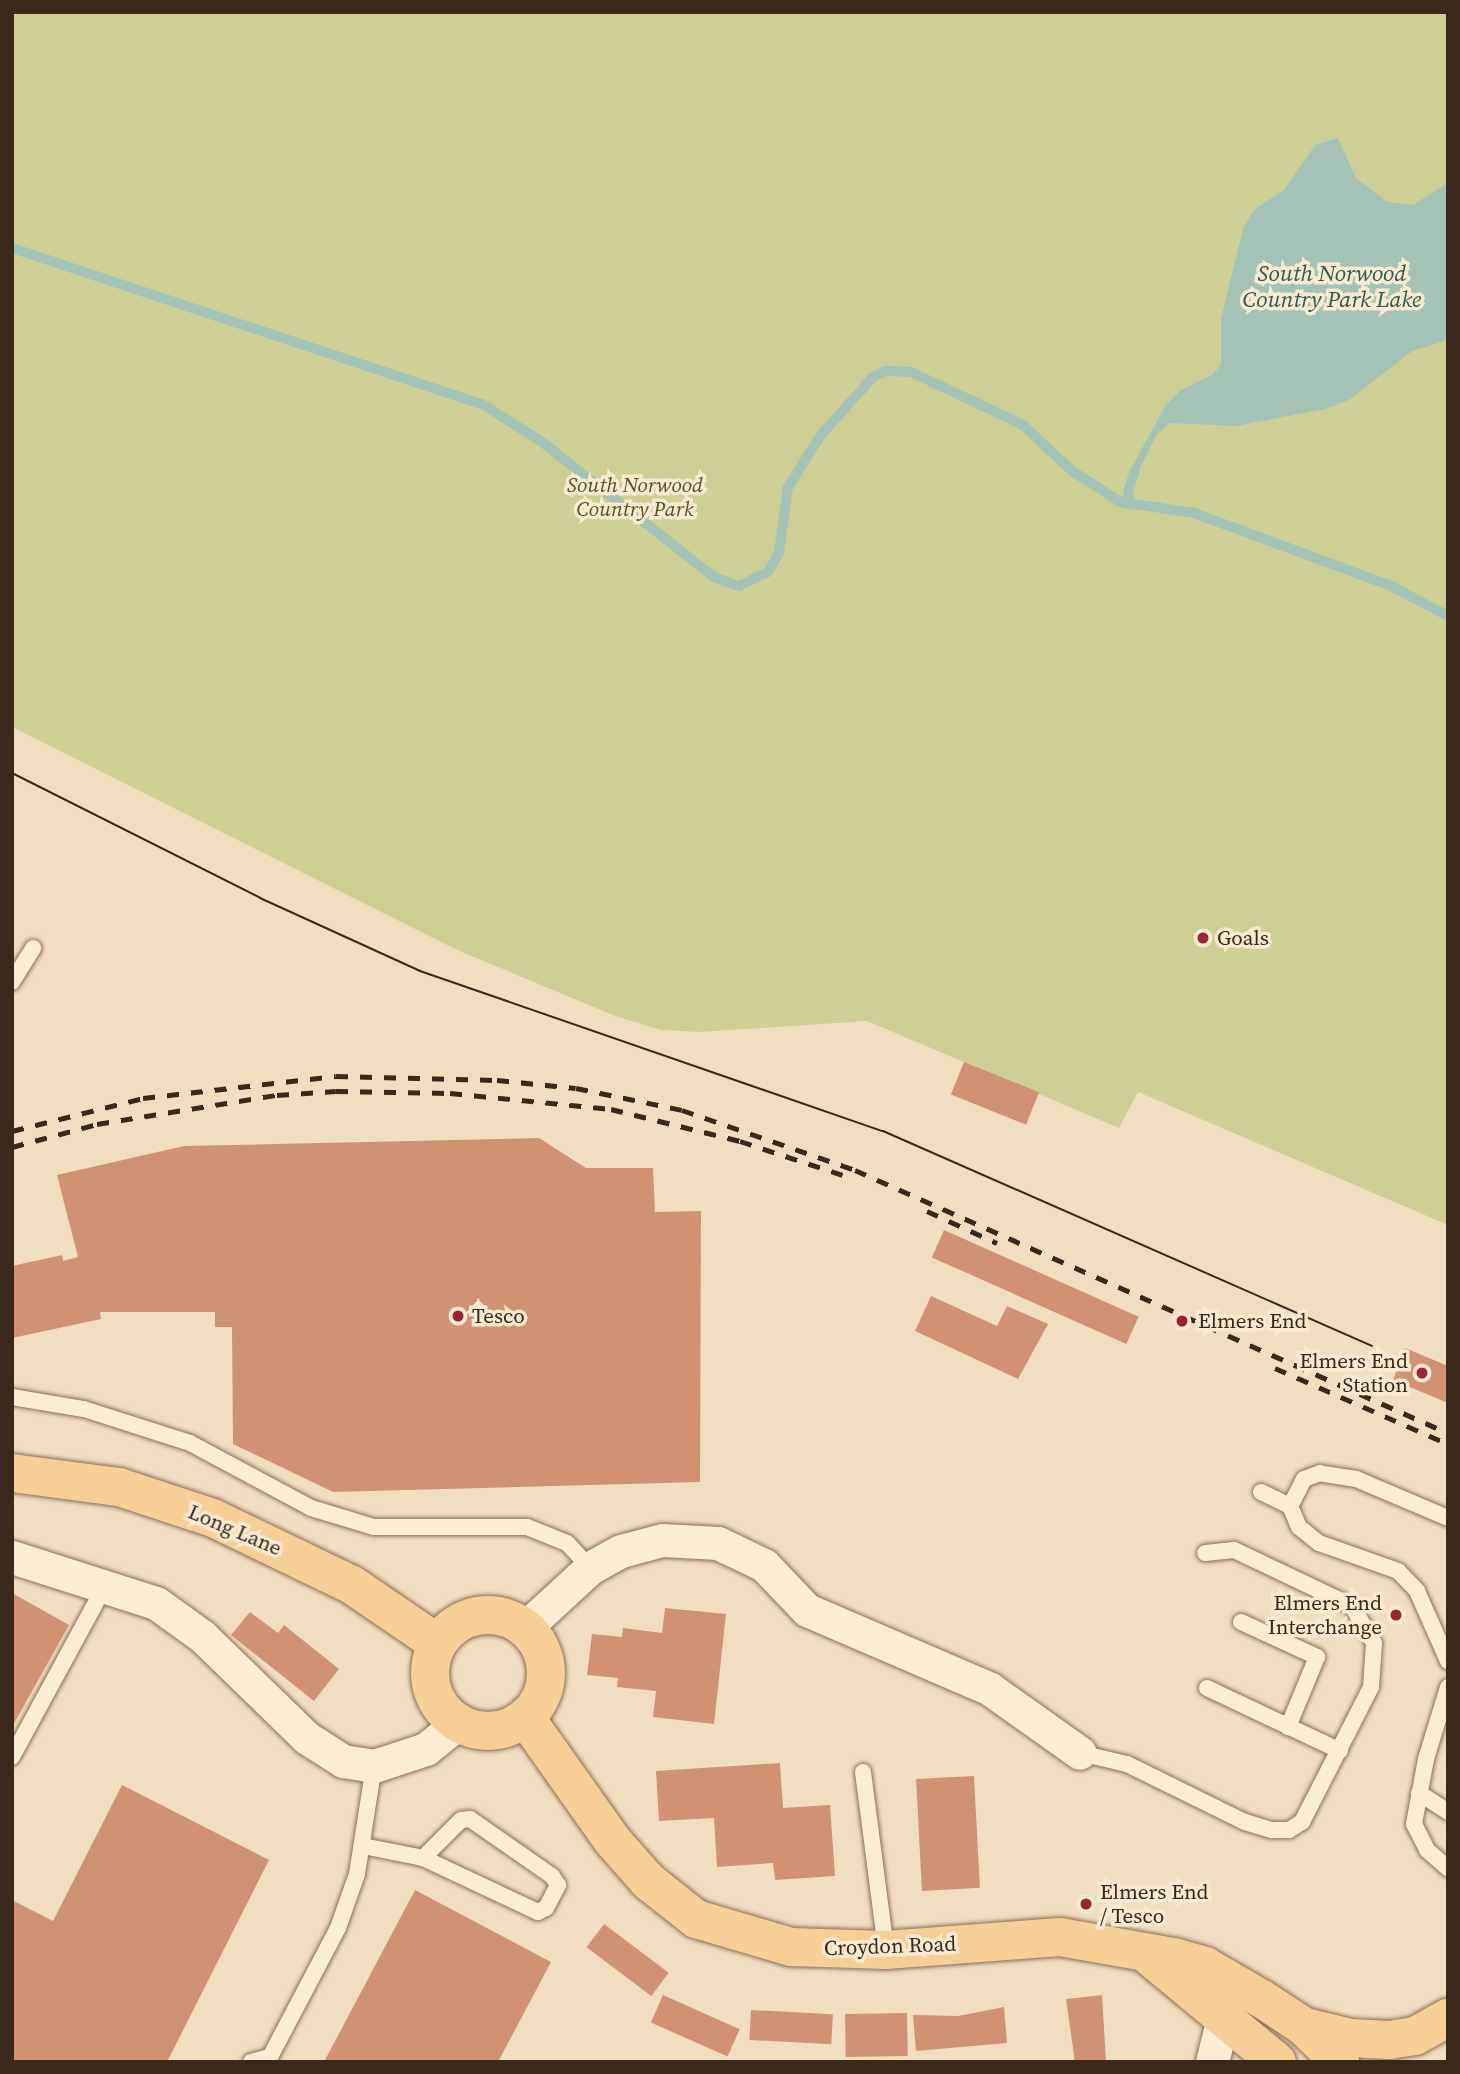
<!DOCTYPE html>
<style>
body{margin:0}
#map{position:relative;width:1460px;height:2074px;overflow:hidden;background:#f1dec1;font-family:"Source Serif 4",serif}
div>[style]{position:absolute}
.green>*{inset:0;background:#cecf94}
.water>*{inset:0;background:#a4c3b6}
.stream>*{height:10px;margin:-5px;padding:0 5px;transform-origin:5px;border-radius:5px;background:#a4c3b6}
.building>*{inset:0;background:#d19274;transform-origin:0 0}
.roads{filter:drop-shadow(0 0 2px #8b6e57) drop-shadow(0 0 2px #8b6e57)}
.lane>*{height:16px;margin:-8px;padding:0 8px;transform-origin:8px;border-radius:8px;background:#fbecd4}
.street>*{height:33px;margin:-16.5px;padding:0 16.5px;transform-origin:16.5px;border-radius:16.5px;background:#fbecd4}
.primary>*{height:38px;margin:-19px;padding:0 19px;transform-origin:19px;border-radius:19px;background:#f6cf96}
.primary>.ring{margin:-19px;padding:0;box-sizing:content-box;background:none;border:38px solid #f6cf96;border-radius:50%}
.tram>*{height:2px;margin:-1px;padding:0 1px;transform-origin:1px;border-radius:1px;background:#3a281c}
.rail>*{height:5px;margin-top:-2.5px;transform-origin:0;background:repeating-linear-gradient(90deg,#3a281c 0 12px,transparent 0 24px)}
.dots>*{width:19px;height:19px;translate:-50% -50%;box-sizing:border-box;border:4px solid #f8e9d1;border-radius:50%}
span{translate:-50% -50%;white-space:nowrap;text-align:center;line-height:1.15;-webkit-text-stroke:7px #f8e9d1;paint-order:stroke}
.park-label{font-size:21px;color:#4f5722;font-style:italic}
.poi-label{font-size:21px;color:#3a281c}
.left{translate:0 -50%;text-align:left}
.right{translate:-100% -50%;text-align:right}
.street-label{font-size:21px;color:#3a281c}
.water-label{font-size:23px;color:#2b5b53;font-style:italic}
.frame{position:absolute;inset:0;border:14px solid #3a281c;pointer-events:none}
</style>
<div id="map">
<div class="green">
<i style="clip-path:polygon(12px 12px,1448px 12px,1448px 1225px,1138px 1092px,1119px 1128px,867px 1021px,700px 1032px,661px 1030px,615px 1016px,455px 949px,12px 727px)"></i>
</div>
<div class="water">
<i style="clip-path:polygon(1338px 138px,1356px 178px,1387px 202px,1413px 205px,1448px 183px,1448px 340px,1412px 351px,1349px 400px,1325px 409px,1236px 426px,1169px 423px,1157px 434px,1139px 470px,1132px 467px,1164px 408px,1181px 390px,1212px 375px,1221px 365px,1221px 319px,1243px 228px,1254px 210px,1285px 189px,1315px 145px)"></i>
</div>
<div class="stream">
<i style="left:12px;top:248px;width:495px;rotate:18.4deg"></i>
<i style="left:482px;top:404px;width:71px;rotate:32.3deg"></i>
<i style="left:542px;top:442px;width:219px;rotate:38.1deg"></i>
<i style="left:714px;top:577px;width:27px;rotate:20deg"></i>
<i style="left:739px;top:586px;width:32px;rotate:-26deg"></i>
<i style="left:768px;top:572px;width:22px;rotate:-60deg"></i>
<i style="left:779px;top:553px;width:67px;rotate:-82.2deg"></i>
<i style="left:788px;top:487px;width:62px;rotate:-57.6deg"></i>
<i style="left:821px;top:435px;width:78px;rotate:-48.1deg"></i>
<i style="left:873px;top:377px;width:13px;rotate:-27deg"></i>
<i style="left:885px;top:371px;width:26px;rotate:2deg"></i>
<i style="left:911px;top:372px;width:124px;rotate:25.3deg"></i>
<i style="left:1023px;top:425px;width:67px;rotate:43.2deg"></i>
<i style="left:1072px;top:471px;width:58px;rotate:32.3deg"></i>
<i style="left:1121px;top:502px;width:74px;rotate:8.6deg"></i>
<i style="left:1194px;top:513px;width:210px;rotate:20.3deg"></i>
<i style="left:1391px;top:586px;width:64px;rotate:27.8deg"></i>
<i style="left:1131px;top:505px;width:13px;rotate:-103deg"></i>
<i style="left:1128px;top:492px;width:22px;rotate:-72deg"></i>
</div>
<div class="building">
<i style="left:964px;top:1062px;width:81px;height:35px;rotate:22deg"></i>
<i style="clip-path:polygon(539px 1138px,586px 1168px,653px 1168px,655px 1212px,701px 1211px,700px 1482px,333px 1492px,233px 1444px,232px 1327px,215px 1327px,215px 1312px,100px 1312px,101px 1319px,12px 1338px,12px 1266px,62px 1255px,63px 1261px,78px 1257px,57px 1175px,184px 1146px)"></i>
<i style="left:944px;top:1230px;width:213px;height:30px;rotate:24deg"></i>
<i style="clip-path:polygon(931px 1296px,997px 1326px,1007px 1306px,1048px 1324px,1018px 1379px,915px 1331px)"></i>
<i style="clip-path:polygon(1405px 1348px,1448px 1366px,1448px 1403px,1393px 1380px)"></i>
<i style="clip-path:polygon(12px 1593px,69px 1625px,12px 1727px)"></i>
<i style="clip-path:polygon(665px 1608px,726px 1614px,714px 1724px,653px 1717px,656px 1691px,617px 1687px,618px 1678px,587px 1675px,592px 1634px,622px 1637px,623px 1628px,662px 1633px)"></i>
<i style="clip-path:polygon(250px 1612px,278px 1633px,284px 1625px,339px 1669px,314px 1701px,231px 1635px)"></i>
<i style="clip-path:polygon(780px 1763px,783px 1808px,830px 1805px,835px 1876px,775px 1880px,773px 1863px,717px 1867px,714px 1818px,659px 1821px,656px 1771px)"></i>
<i style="left:974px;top:1776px;width:112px;height:58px;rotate:87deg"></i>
<i style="clip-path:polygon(122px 1785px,269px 1860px,167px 2062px,12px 2062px,12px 1900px,53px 1921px)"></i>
<i style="clip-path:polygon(415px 1890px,551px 1962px,498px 2062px,324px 2062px)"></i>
<i style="left:604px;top:1924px;width:81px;height:29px;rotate:37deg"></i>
<i style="left:663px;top:1995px;width:84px;height:30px;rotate:24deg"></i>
<i style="clip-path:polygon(1102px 1995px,1106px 2062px,1075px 2062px,1066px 1999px)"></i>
<i style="clip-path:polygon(1004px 2007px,1007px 2043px,916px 2051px,913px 2015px,958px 2016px)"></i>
<i style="left:751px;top:2010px;width:82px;height:30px;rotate:3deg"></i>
<i style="left:907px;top:2013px;width:43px;height:62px;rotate:89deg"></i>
</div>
<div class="roads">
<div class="lane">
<i style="left:12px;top:982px;width:40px;rotate:-58deg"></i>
<i style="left:12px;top:1397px;width:73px;rotate:9.5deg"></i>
<i style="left:84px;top:1409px;width:111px;rotate:17.8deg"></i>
<i style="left:190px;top:1443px;width:137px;rotate:28.2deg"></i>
<i style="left:311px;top:1508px;width:66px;rotate:16.8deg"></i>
<i style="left:374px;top:1527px;width:153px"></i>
<i style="left:527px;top:1527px;width:43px;rotate:21.8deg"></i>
<i style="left:567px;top:1543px;width:34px;rotate:47deg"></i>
<i style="left:1261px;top:1492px;width:32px;rotate:26deg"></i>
<i style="left:1448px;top:1518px;width:100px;rotate:-157deg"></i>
<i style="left:1356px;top:1479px;width:36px;rotate:-171deg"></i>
<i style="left:1320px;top:1473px;width:17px;rotate:159deg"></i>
<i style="left:1304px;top:1479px;width:30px;rotate:117deg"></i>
<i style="left:1290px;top:1506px;width:23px;rotate:67deg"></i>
<i style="left:1299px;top:1527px;width:26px;rotate:39deg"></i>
<i style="left:1319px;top:1543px;width:84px;rotate:19.5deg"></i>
<i style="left:1398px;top:1571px;width:28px;rotate:46deg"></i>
<i style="left:1417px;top:1591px;width:77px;rotate:66.1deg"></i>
<i style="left:1241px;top:1622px;width:84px;rotate:24.7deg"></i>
<i style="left:1317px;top:1657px;width:76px;rotate:112.5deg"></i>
<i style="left:1448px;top:1687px;width:75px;rotate:107deg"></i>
<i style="left:1426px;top:1759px;width:66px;rotate:100.5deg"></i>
<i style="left:1414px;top:1824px;width:29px;rotate:63deg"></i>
<i style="left:1427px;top:1850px;width:28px;rotate:41deg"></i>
<i style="left:1207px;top:1688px;width:147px;rotate:25.3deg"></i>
<i style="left:1080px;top:1753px;width:48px;rotate:13.2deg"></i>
<i style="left:1127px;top:1764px;width:131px;rotate:26.2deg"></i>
<i style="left:1245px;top:1822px;width:28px;rotate:17deg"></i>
<i style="left:1272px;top:1830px;width:17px"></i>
<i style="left:1289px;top:1830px;width:15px;rotate:-32deg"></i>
<i style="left:1302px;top:1822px;width:152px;rotate:-62.9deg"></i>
<i style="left:1371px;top:1687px;width:44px;rotate:-86.1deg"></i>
<i style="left:1374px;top:1643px;width:43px;rotate:-120.7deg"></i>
<i style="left:1352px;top:1606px;width:131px;rotate:-154.6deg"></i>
<i style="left:1234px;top:1550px;width:29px;rotate:174deg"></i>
<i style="left:12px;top:1757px;width:197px;rotate:-61.5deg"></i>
<i style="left:863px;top:1772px;width:179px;rotate:82.6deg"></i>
<i style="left:1419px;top:1793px;width:35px;rotate:33deg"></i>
<i style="left:363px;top:1846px;width:61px;rotate:11.3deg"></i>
<i style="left:423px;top:1858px;width:127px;rotate:25.2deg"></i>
<i style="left:538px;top:1912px;width:9px;rotate:-27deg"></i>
<i style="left:546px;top:1908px;width:26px;rotate:-62deg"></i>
<i style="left:558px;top:1885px;width:11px;rotate:-124deg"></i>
<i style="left:552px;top:1876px;width:100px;rotate:-145.2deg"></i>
<i style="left:470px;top:1819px;width:9px;rotate:174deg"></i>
<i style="left:461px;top:1820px;width:54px;rotate:135deg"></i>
<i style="left:251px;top:2062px;width:20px;rotate:-15deg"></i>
<i style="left:270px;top:2057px;width:146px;rotate:-62.2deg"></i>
<i style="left:338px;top:1928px;width:57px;rotate:-70.6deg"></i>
<i style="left:357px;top:1874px;width:109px;rotate:-81.1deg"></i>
</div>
<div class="street">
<i style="left:12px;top:1557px;width:151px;rotate:17.7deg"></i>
<i style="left:156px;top:1603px;width:57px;rotate:35.7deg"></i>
<i style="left:202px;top:1636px;width:146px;rotate:44.2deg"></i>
<i style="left:307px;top:1738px;width:43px;rotate:32.6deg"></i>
<i style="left:343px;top:1761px;width:31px;rotate:9deg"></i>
<i style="left:374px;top:1766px;width:55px;rotate:-18.1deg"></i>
<i style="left:426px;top:1749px;width:41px;rotate:-39.1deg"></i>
<i style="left:525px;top:1628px;width:88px;rotate:-42.7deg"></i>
<i style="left:590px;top:1568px;width:35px;rotate:-29deg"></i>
<i style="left:621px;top:1551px;width:42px;rotate:-15deg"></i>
<i style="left:662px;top:1540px;width:56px;rotate:3.1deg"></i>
<i style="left:718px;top:1543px;width:51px;rotate:25.6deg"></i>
<i style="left:764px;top:1565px;width:62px;rotate:46.3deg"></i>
<i style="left:807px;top:1610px;width:199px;rotate:23.3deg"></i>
<i style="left:990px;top:1689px;width:110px;rotate:35.4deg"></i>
<i style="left:1212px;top:2062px;width:45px;rotate:-76deg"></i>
</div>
<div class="primary">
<i style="left:12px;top:1473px;width:108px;rotate:7.5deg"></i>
<i style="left:119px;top:1487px;width:99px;rotate:18.3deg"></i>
<i style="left:213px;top:1518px;width:154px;rotate:25.7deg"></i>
<i style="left:352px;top:1585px;width:103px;rotate:34.3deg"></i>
<i class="ring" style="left:430px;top:1615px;width:78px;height:78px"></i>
<i style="left:525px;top:1717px;width:151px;rotate:54.7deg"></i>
<i style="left:612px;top:1840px;width:55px;rotate:48.7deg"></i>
<i style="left:648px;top:1881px;width:61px;rotate:38.4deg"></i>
<i style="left:696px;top:1919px;width:99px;rotate:16.4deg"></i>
<i style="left:791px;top:1947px;width:95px;rotate:1.8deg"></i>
<i style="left:886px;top:1950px;width:174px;rotate:-4.3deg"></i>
<i style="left:1060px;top:1937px;width:116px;rotate:10deg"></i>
<i style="left:1174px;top:1957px;width:32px;rotate:16deg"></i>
<i style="left:1205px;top:1966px;width:66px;rotate:30.1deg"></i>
<i style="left:1262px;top:1999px;width:49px;rotate:33.4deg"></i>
<i style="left:1303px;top:2026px;width:52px;rotate:44.2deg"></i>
<i style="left:1149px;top:1956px;width:166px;rotate:39.6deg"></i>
<i style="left:1305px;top:2027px;width:47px;rotate:13.4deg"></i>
<i style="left:1351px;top:2038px;width:38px;rotate:3deg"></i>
<i style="left:1389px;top:2040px;width:26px;rotate:-9deg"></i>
<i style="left:1415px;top:2036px;width:38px;rotate:-29deg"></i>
</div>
</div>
<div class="tram">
<i style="left:12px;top:773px;width:278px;rotate:26.7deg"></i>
<i style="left:260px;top:898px;width:176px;rotate:24.5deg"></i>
<i style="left:420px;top:971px;width:490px;rotate:19.1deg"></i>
<i style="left:883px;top:1131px;width:534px;rotate:23.73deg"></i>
</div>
<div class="rail">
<i style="left:12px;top:1131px;width:135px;rotate:-14.1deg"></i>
<i style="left:143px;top:1098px;width:194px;rotate:-6.5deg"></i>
<i style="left:336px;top:1076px;width:161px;rotate:1.4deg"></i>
<i style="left:497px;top:1080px;width:79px;rotate:5.8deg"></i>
<i style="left:576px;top:1088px;width:108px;rotate:11.7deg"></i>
<i style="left:682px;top:1110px;width:183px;rotate:19.1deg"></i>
<i style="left:855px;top:1170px;width:649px;rotate:23.92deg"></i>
<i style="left:12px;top:1147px;width:88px;rotate:-15.1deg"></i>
<i style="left:97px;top:1124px;width:182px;rotate:-9.2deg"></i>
<i style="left:277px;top:1095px;width:59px;rotate:-3.9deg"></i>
<i style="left:336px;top:1091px;width:114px;rotate:1deg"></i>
<i style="left:450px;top:1093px;width:162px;rotate:5.7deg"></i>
<i style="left:611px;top:1109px;width:133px;rotate:13.9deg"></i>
<i style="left:740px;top:1141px;width:108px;rotate:18.3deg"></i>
<i style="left:927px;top:1211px;width:77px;rotate:24.6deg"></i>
<i style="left:1275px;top:1368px;width:189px;rotate:23.7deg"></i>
</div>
<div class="dots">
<i style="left:1203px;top:938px;background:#9e2330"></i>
<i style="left:458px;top:1316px;background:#9e2330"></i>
<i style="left:1182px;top:1321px;background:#9e2330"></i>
<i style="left:1422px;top:1373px;background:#9e2330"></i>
<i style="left:1396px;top:1615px;background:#9e2330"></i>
<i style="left:1086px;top:1904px;background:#9e2330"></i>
</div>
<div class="park-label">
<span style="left:635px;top:497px">South Norwood<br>Country Park</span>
</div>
<div class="poi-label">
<span class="left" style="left:1217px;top:938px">Goals</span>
<span class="left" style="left:472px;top:1316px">Tesco</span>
<span class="left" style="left:1198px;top:1321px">Elmers End</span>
<span class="right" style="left:1408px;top:1373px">Elmers End<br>Station</span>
<span class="right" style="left:1382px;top:1615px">Elmers End<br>Interchange</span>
<span class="left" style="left:1100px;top:1904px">Elmers End<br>/ Tesco</span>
</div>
<div class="street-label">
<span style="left:235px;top:1530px;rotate:23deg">Long Lane</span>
<span style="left:890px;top:1946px;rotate:-2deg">Croydon Road</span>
</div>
<div class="water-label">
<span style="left:1332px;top:286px">South Norwood<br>Country Park Lake</span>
</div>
<div class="frame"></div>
</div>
